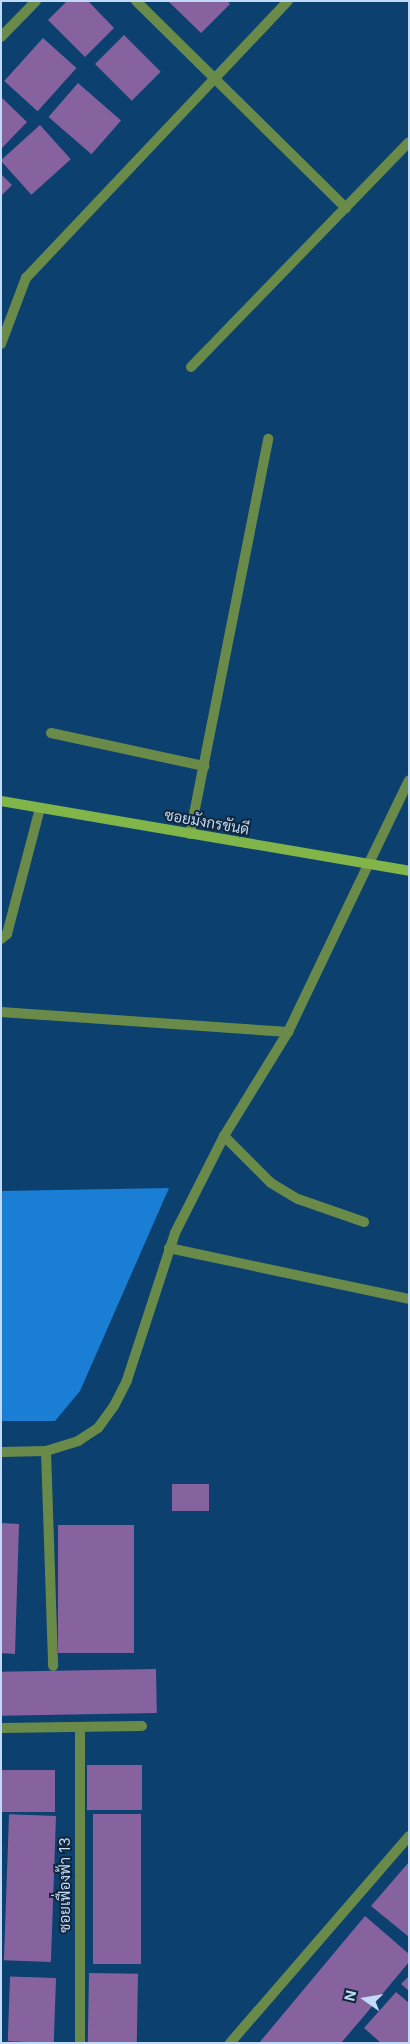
<!DOCTYPE html>
<meta charset="utf-8">
<style>
body{margin:0}
#map{position:relative;width:410px;height:2044px;overflow:hidden;background:#0b406f;font-family:Inter,Sarabun,sans-serif}
div>[style]{position:absolute}
.water>*{inset:0;background:#1a7ed5}
.building>*{inset:0;background:#86639e;transform-origin:0 0}
.lane>*{height:10px;margin:-5px;padding:0 5px;transform-origin:5px;border-radius:5px;background:#6a8a4a}
.street>*{height:10px;margin:-5px;padding:0 5px;transform-origin:5px;border-radius:5px;background:#6a8a4a}
.secondary>*{height:10px;margin:-5px;padding:0 5px;transform-origin:5px;border-radius:5px;background:#81b449}
span{translate:-50% -50%;white-space:nowrap;text-align:center;line-height:1.15;-webkit-text-stroke:4px #12273c;paint-order:stroke}
.street-label{font-size:15px;color:#c0daf7}
.frame{position:absolute;inset:0;border:2px solid #c0daf7;pointer-events:none}
.north{position:absolute;left:340px;top:1974px;width:50px;height:50px;-webkit-text-stroke:4px #12273c;paint-order:stroke;rotate:283deg;font-size:14px;font-weight:700;line-height:20px;text-align:center;color:#c0daf7}
.north::after{content:'';display:block;margin:auto;width:18px;height:22px;background:#c0daf7;clip-path:polygon(50% 0,100% 100%,50% 72%,0 100%)}
</style>
<div id="map">
<div class="water">
<i style="clip-path:polygon(169px 1188px,80px 1391px,55px 1421px,1px 1421px,1px 1191px)"></i>
</div>
<div class="building">
<i style="clip-path:polygon(67px 1px,88px 1px,114px 28px,85px 57px,48px 20px)"></i>
<i style="clip-path:polygon(168px 1px,227px 1px,230px 4px,201px 33px)"></i>
<i style="left:124px;top:35px;width:52px;height:41px;rotate:45deg"></i>
<i style="left:43px;top:38px;width:45px;height:58px;rotate:42deg"></i>
<i style="left:78px;top:83px;width:57px;height:45px;rotate:41deg"></i>
<i style="clip-path:polygon(1px 97px,27px 122px,1px 149px)"></i>
<i style="left:40px;top:125px;width:46px;height:53px;rotate:48deg"></i>
<i style="clip-path:polygon(1px 174px,12px 185px,1px 196px)"></i>
<i style="left:172px;top:1484px;width:37px;height:27px"></i>
<i style="clip-path:polygon(1px 1523px,19px 1524px,15px 1654px,1px 1653px)"></i>
<i style="left:58px;top:1525px;width:76px;height:128px"></i>
<i style="left:156px;top:1669px;width:44px;height:155px;rotate:89deg"></i>
<i style="left:87px;top:1765px;width:55px;height:45px"></i>
<i style="left:1px;top:1770px;width:54px;height:42px"></i>
<i style="left:93px;top:1814px;width:48px;height:150px"></i>
<i style="left:56px;top:1816px;width:146px;height:47px;rotate:92deg"></i>
<i style="clip-path:polygon(409px 1862px,409px 1937px,371px 1906px)"></i>
<i style="clip-path:polygon(365px 1916px,409px 1954px,409px 1962px,364px 2016px,341px 2043px,259px 2043px)"></i>
<i style="left:89px;top:1973px;width:49px;height:70px;rotate:1deg"></i>
<i style="clip-path:polygon(409px 1976px,409px 1991px,401px 1984px)"></i>
<i style="left:56px;top:1978px;width:65px;height:46px;rotate:92deg"></i>
<i style="clip-path:polygon(396px 1992px,409px 2003px,409px 2043px,381px 2043px,364px 2028px)"></i>
</div>
<div class="lane">
<i style="left:51px;top:733px;width:157px;rotate:12.2deg"></i>
<i style="left:190px;top:834px;width:403px;rotate:-78.8deg"></i>
<i style="left:368px;top:865px;width:94px;rotate:-64.2deg"></i>
<i style="left:224px;top:1136px;width:66px;rotate:45deg"></i>
<i style="left:271px;top:1183px;width:31px;rotate:31deg"></i>
<i style="left:298px;top:1199px;width:70px;rotate:19.2deg"></i>
<i style="left:169px;top:1248px;width:245px;rotate:12deg"></i>
<i style="left:46px;top:1451px;width:215px;rotate:88.1deg"></i>
</div>
<div class="street">
<i style="left:136px;top:1px;width:295px;rotate:44.6deg"></i>
<i style="left:1px;top:37px;width:50px;rotate:-45.8deg"></i>
<i style="left:1px;top:344px;width:71px;rotate:-69.3deg"></i>
<i style="left:26px;top:278px;width:381px;rotate:-46.6deg"></i>
<i style="left:191px;top:367px;width:313px;rotate:-45.9deg"></i>
<i style="left:1px;top:939px;width:8px;rotate:-40deg"></i>
<i style="left:7px;top:934px;width:130px;rotate:-75.3deg"></i>
<i style="left:1px;top:1012px;width:288px;rotate:4deg"></i>
<i style="left:1px;top:1452px;width:45px;rotate:-1.3deg"></i>
<i style="left:46px;top:1451px;width:34px;rotate:-17deg"></i>
<i style="left:78px;top:1441px;width:24px;rotate:-33deg"></i>
<i style="left:98px;top:1428px;width:27px;rotate:-54deg"></i>
<i style="left:114px;top:1406px;width:29px;rotate:-63deg"></i>
<i style="left:127px;top:1380px;width:155px;rotate:-71.9deg"></i>
<i style="left:175px;top:1233px;width:109px;rotate:-63.2deg"></i>
<i style="left:224px;top:1136px;width:122px;rotate:-58.4deg"></i>
<i style="left:288px;top:1032px;width:185px;rotate:-64.4deg"></i>
<i style="left:80px;top:1727px;width:316px;rotate:90deg"></i>
<i style="left:1px;top:1728px;width:141px;rotate:-0.8deg"></i>
<i style="left:230px;top:2043px;width:274px;rotate:-49.1deg"></i>
</div>
<div class="secondary">
<i style="left:1px;top:801px;width:414px;rotate:9.7deg"></i>
</div>
<div class="street-label">
<span style="left:207px;top:822px;rotate:10deg">ซอยมังกรขันดี</span>
<span style="left:65px;top:1885px;rotate:-90deg">ซอยเฟื่องฟ้า 13</span>
</div>
<div class="frame"></div>
<div class="north">N</div>
</div>
